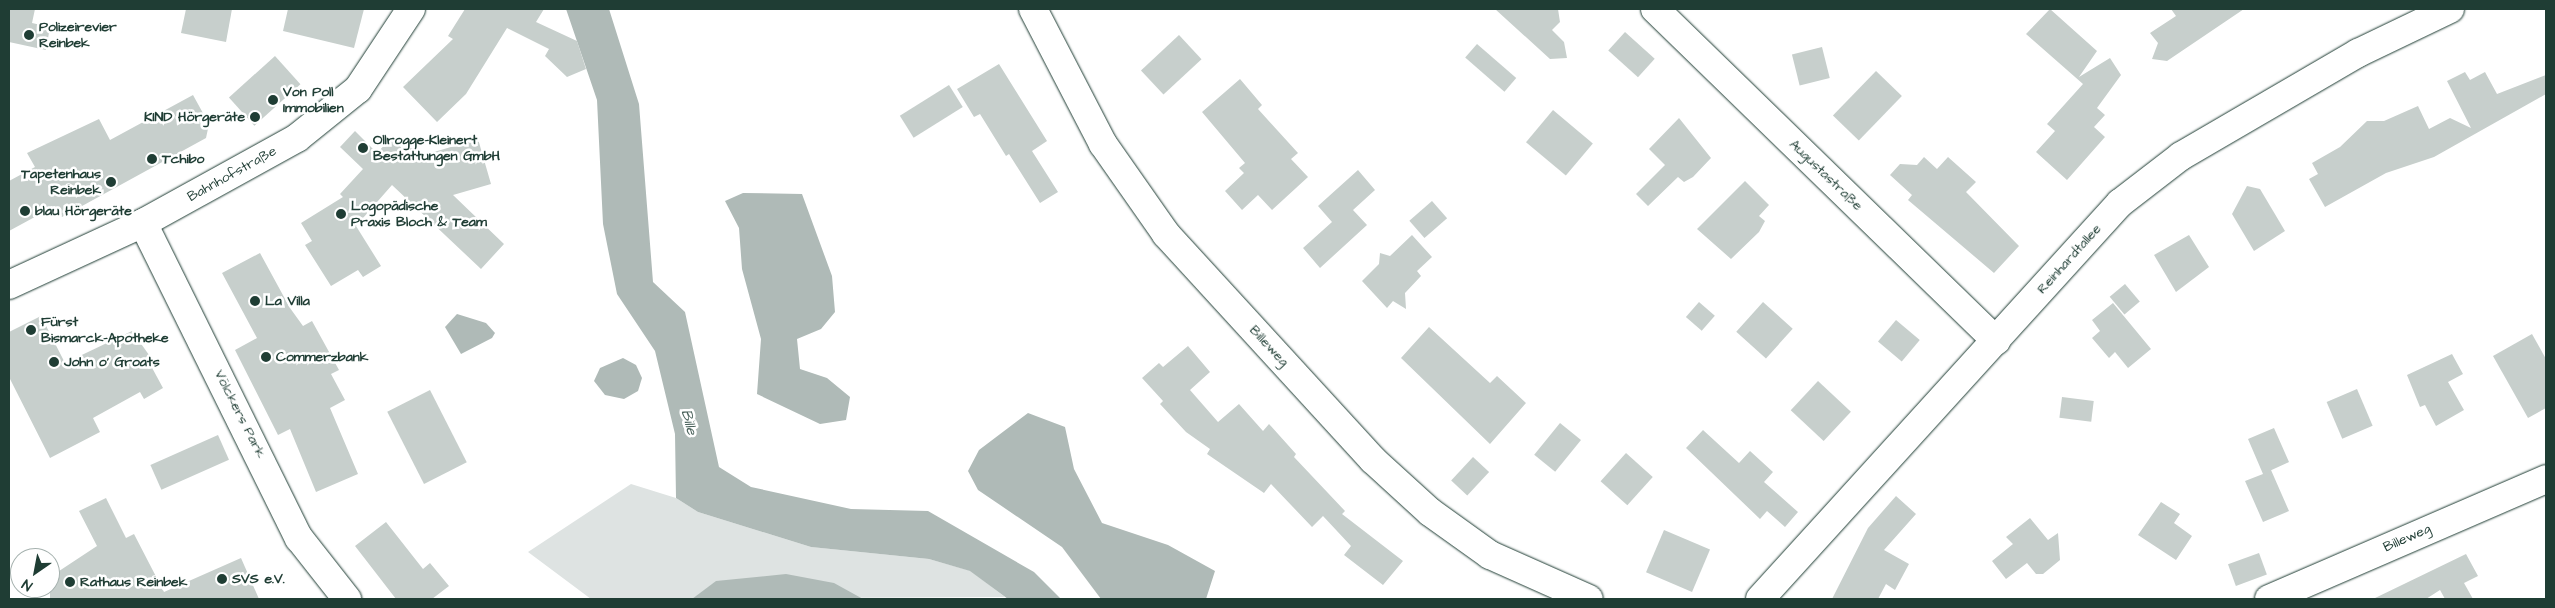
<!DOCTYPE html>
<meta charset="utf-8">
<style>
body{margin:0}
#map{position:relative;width:2555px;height:608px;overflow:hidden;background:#fff;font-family:"Architects Daughter",sans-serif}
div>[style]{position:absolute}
.green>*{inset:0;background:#dee3e2}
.water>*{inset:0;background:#afbab7}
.building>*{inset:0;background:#c7cfcc;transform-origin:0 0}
.roads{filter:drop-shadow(0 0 1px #1f3d34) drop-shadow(0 0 1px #1f3d34)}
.minor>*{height:28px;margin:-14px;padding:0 14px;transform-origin:14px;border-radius:14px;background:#fff}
.major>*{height:28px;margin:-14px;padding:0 14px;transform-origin:14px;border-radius:14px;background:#fff}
.dots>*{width:14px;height:14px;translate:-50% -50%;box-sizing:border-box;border:2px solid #fff;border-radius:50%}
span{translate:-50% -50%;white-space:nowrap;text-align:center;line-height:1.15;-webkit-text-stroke:5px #fff;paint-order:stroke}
.poi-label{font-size:14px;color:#1f3d34;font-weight:700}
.left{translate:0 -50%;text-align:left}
.right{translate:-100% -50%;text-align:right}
.street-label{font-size:14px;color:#1f3d34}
.water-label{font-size:15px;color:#4a625b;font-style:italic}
.frame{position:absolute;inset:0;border:10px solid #1f3d34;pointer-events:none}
.north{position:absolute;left:10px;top:548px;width:50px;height:50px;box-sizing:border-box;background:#fff;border:1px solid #a5b1ae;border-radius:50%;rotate:213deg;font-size:14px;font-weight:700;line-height:20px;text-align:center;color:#1f3d34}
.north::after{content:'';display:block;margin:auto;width:18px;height:22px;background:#1f3d34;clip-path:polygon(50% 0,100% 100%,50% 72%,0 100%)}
</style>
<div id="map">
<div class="green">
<i style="clip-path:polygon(631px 484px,676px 498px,698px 512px,811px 547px,929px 559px,971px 571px,1005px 597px,591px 599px,528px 552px)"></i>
</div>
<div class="water">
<i style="clip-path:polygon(566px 9px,609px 9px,639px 104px,653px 282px,685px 312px,719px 467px,751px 487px,851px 509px,928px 511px,1034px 572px,1061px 599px,1008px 599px,970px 571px,929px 559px,811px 547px,698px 512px,676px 498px,675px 434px,655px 351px,617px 294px,603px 224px,597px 100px)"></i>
<i style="clip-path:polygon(743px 193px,802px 194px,832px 276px,835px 312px,821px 329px,797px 339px,800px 369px,827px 378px,850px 397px,846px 420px,820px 424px,757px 394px,761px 339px,742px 269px,739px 228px,725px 201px)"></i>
<i style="clip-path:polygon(457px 314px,486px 323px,495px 333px,492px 338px,461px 354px,445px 327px)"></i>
<i style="clip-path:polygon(623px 358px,636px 365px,642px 378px,638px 391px,624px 399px,605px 395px,594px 381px,600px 368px)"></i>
<i style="clip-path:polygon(1028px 413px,1065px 427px,1074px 469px,1102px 523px,1168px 545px,1215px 571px,1206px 599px,1101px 599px,1062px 547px,978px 490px,968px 471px,979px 450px)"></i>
<i style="clip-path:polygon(786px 574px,834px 583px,863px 599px,692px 599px,716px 581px)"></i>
</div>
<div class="building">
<i style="clip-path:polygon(9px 9px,35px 9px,32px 23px,50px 27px,46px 50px,9px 42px)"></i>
<i style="clip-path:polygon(186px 9px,232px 9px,226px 42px,181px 33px)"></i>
<i style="clip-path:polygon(288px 9px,364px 9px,354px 48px,283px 31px)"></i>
<i style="clip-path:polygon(465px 9px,544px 9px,536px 22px,577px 41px,586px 69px,567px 77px,545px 56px,549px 49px,507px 28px,466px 94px,437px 122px,403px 87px,453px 39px,448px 36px)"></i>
<i style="clip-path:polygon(1495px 9px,1558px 9px,1560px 22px,1552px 30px,1564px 42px,1567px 58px,1550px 59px)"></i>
<i style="clip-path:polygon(2050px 9px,2097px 51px,2079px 77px,2110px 58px,2121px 75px,2097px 108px,2105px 115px,2094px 127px,2105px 137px,2067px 180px,2036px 152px,2055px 131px,2047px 124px,2083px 84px,2026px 34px)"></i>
<i style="clip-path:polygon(2171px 9px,2244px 9px,2167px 61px,2152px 59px,2158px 43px,2150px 33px,2176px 16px)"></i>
<i style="left:1625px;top:32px;width:40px;height:25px;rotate:42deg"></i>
<i style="left:1179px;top:35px;width:33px;height:52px;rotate:47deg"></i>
<i style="left:1477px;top:44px;width:52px;height:18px;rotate:41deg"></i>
<i style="left:1822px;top:47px;width:32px;height:31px;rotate:76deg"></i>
<i style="left:275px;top:56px;width:38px;height:62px;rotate:48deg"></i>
<i style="clip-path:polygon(999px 64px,1047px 141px,1032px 151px,1058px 192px,1040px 203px,1009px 154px,1006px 156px,980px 114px,974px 117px,957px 89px)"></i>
<i style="left:1876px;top:71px;width:36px;height:62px;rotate:44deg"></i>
<i style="clip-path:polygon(2465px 72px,2470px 80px,2485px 72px,2497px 94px,2546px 75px,2546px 94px,2434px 157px,2386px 173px,2325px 207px,2309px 179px,2318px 174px,2312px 163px,2340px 147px,2367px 121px,2384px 121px,2418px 106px,2429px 129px,2450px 118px,2471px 128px,2447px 81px)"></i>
<i style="clip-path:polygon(1240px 79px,1262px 105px,1258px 109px,1298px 153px,1291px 159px,1308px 177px,1272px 210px,1258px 195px,1242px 210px,1225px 191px,1244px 173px,1239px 168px,1245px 163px,1202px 112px)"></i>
<i style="left:949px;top:85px;width:26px;height:58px;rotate:58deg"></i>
<i style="clip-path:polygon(193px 95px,209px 124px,206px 138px,62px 217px,55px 206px,9px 231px,9px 181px,35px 167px,27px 153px,99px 119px,110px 140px)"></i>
<i style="left:1553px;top:110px;width:52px;height:42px;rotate:40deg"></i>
<i style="clip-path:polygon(1679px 118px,1711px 158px,1693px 177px,1684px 182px,1678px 177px,1648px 206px,1636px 194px,1665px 165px,1649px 149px)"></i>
<i style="clip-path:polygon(355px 131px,377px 153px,391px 138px,406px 152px,393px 164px,414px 151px,417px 157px,478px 139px,491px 184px,453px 195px,504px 244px,481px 269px,392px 185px,356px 226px,381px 266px,363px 277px,358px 270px,331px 286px,305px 245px,312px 241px,301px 223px,343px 197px,340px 194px,363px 169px,340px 147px)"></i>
<i style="clip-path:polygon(1924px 157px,1937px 169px,1948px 157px,1976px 182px,1966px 192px,2019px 246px,1994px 273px,1908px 200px,1912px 195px,1890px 175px,1900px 164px,1917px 165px)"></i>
<i style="clip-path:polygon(1358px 170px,1375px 190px,1353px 210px,1367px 225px,1320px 268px,1303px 248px,1332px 222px,1318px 206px)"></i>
<i style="clip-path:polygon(1745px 181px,1769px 205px,1759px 216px,1765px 221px,1759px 232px,1731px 259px,1697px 229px)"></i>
<i style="clip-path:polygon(2247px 186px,2260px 189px,2285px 231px,2254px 251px,2232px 214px)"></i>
<i style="left:1432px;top:201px;width:23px;height:30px;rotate:49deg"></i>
<i style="clip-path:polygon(1412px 235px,1432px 257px,1417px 271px,1421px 276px,1405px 293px,1406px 309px,1393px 301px,1387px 308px,1362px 281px,1379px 264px,1380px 253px,1390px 256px)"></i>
<i style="clip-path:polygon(2189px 235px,2209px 267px,2176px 292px,2154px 255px)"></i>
<i style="clip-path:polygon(260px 253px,290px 308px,303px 326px,312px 321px,339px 370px,331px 374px,345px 400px,330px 408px,358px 474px,316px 492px,290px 429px,278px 435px,235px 350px,257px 338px,222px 273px)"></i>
<i style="left:2125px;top:284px;width:23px;height:20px;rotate:50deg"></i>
<i style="left:1699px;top:302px;width:21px;height:20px;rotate:41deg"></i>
<i style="left:1763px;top:302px;width:40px;height:40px;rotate:42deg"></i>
<i style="clip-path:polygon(2113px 303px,2151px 349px,2128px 368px,2115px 352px,2109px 358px,2092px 338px,2100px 331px,2092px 320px)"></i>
<i style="clip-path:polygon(41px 316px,65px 363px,132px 331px,154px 362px,150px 364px,163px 388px,144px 399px,140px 392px,93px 418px,100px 432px,50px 458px,9px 377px,9px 332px)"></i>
<i style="left:1896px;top:320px;width:31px;height:28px;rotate:40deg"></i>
<i style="clip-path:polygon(1429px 327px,1490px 383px,1497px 376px,1526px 403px,1490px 444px,1401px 358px)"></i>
<i style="clip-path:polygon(2532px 334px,2546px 359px,2546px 408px,2528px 418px,2493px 356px)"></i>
<i style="clip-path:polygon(1188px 346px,1210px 372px,1190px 390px,1218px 422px,1239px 404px,1263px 431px,1269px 424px,1296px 454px,1294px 457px,1345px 511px,1342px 514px,1403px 561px,1383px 585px,1344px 555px,1351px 546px,1323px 516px,1312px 527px,1271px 484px,1264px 493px,1207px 454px,1210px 449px,1186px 432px,1160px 404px,1163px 401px,1142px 378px,1159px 363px,1163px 367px)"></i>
<i style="clip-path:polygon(2452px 354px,2463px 374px,2448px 382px,2464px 410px,2436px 426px,2425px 405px,2420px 407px,2407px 375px)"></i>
<i style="left:1818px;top:381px;width:45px;height:40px;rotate:43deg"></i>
<i style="left:2357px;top:389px;width:40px;height:33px;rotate:67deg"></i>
<i style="left:430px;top:390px;width:81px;height:48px;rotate:63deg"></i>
<i style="left:2062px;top:397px;width:32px;height:21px;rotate:7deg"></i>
<i style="left:1560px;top:423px;width:27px;height:41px;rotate:39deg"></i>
<i style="clip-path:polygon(2274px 428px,2289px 462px,2265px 473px,2271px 470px,2289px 511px,2263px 522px,2245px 481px,2263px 474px,2248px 439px)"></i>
<i style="clip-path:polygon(1703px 430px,1739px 463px,1750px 451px,1773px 472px,1764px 482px,1798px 512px,1785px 527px,1767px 511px,1760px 519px,1686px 448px)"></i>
<i style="left:218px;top:435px;width:27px;height:74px;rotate:66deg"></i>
<i style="left:1626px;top:453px;width:36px;height:38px;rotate:42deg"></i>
<i style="left:1473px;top:457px;width:22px;height:32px;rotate:43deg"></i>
<i style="clip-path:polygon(1896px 496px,1916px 514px,1884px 550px,1909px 564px,1895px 590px,1886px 584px,1878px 599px,1832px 599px,1868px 528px)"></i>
<i style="clip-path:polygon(106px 498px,126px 538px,134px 534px,164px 592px,241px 558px,259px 599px,50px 599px,50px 577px,97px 546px,79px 511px)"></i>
<i style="clip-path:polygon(2161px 502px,2180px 514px,2174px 523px,2192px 536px,2176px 560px,2138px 535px)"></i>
<i style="clip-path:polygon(2030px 518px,2048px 540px,2058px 533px,2060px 560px,2043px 574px,2036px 574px,2027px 563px,2006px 579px,1992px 561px,2013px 544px,2006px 537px)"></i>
<i style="clip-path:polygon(386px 522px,423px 569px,430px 563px,449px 586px,432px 599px,396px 599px,355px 546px)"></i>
<i style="left:1664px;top:530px;width:50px;height:46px;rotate:23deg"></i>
<i style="left:2259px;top:553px;width:23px;height:33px;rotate:70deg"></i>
<i style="clip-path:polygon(2466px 554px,2478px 576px,2464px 583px,2473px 599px,2445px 599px,2440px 590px,2426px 599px,2373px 599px)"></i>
</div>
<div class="roads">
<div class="minor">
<i style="left:1033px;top:9px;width:152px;rotate:62.6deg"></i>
<i style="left:1103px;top:144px;width:110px;rotate:55deg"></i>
<i style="left:1166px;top:234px;width:306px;rotate:47.5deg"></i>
<i style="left:1373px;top:460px;width:77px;rotate:42.4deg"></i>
<i style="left:1430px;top:512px;width:74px;rotate:35.6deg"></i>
<i style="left:1490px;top:555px;width:108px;rotate:24deg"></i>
<i style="left:1655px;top:9px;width:476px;rotate:44.2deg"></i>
<i style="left:143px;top:223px;width:352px;rotate:63.7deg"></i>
<i style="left:299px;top:538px;width:78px;rotate:51.8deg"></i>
<i style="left:1760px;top:599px;width:535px;rotate:-47.73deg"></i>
<i style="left:2120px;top:203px;width:77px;rotate:-37.6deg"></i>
<i style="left:2181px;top:156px;width:205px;rotate:-30.2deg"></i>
<i style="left:2358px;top:53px;width:102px;rotate:-25.6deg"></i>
<i style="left:2269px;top:599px;width:302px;rotate:-23.4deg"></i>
</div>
<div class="major">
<i style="left:9px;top:285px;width:148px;rotate:-24.8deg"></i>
<i style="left:143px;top:223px;width:176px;rotate:-28.9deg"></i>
<i style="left:297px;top:138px;width:78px;rotate:-38.8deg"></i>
<i style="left:358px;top:89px;width:96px;rotate:-56.5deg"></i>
</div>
</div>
<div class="dots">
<i style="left:29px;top:35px;background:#1f3d34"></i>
<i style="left:273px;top:100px;background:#1f3d34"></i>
<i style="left:255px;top:117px;background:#1f3d34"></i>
<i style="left:363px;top:148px;background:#1f3d34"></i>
<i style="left:152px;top:159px;background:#1f3d34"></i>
<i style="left:111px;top:182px;background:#1f3d34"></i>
<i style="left:25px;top:211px;background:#1f3d34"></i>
<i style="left:341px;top:214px;background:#1f3d34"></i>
<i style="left:255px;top:301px;background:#1f3d34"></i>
<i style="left:31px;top:330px;background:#1f3d34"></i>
<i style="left:266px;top:357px;background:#1f3d34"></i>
<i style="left:54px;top:362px;background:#1f3d34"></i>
<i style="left:222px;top:579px;background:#1f3d34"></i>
<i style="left:70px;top:582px;background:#1f3d34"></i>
</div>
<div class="poi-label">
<span class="left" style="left:39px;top:35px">Polizeirevier<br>Reinbek</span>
<span class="left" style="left:283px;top:100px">Von Poll<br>Immobilien</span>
<span class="right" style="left:245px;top:117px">KIND Hörgeräte</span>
<span class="left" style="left:373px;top:148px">Ollrogge-Kleinert<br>Bestattungen GmbH</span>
<span class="left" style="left:162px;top:159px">Tchibo</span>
<span class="right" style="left:101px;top:182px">Tapetenhaus<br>Reinbek</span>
<span class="left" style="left:351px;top:214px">Logopädische<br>Praxis Bloch &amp; Team</span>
<span class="left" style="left:35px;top:211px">blau Hörgeräte</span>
<span class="left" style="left:265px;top:301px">La Villa</span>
<span class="left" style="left:41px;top:330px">Fürst<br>Bismarck-Apotheke</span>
<span class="left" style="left:276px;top:357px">Commerzbank</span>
<span class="left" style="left:64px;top:362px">John o' Groats</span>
<span class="left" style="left:232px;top:579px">SVS e.V.</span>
<span class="left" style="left:80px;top:582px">Rathaus Reinbek</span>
</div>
<div class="street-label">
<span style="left:232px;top:174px;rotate:-29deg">Bahnhofstraße</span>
<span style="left:1826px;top:175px;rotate:44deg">Augustastraße</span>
<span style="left:2069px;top:259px;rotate:-48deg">Reinhardtallee</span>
<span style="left:1269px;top:346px;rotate:47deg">Billeweg</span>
<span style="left:240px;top:414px;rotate:63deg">Völckers Park</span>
<span style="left:2407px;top:538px;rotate:-24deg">Billeweg</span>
</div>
<div class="water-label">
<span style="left:689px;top:422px;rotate:75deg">Bille</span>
</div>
<div class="frame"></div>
<div class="north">N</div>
</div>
